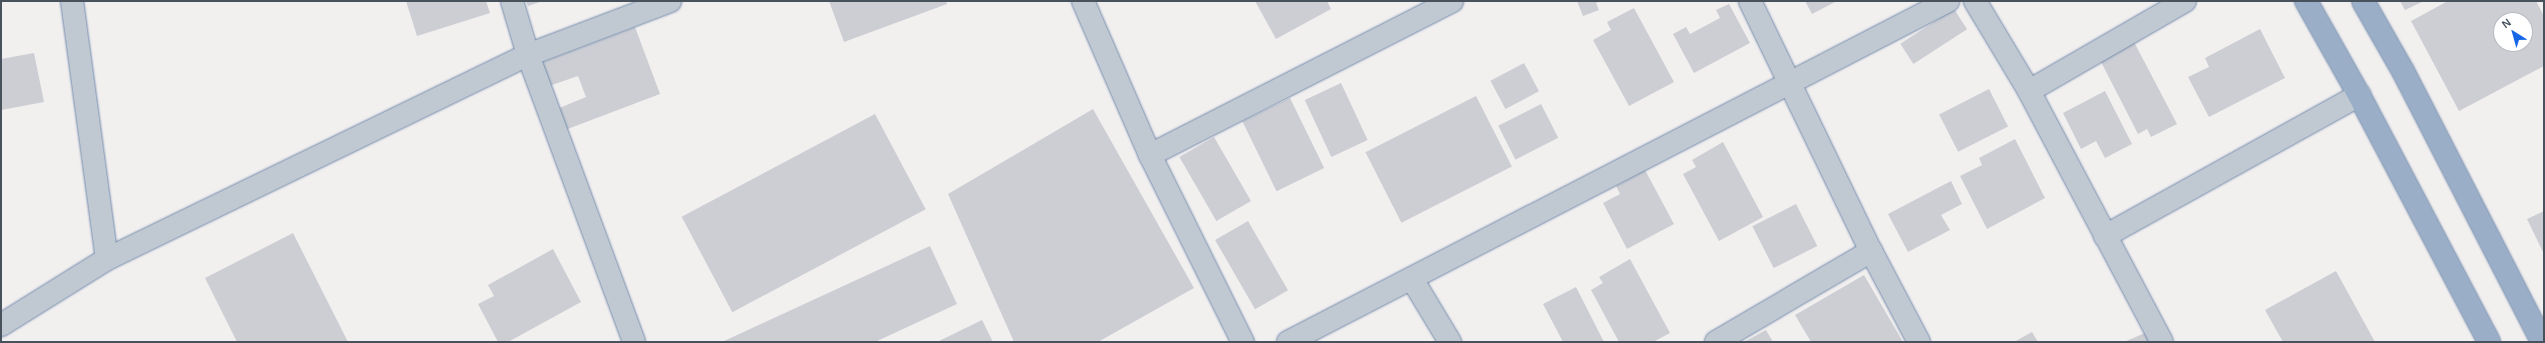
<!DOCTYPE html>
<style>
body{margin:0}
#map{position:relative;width:2545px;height:343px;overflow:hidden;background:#f2efef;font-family:Helvetica,sans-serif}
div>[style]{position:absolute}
.building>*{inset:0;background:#ccced4;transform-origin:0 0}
.roads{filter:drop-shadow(0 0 1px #718aab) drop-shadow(0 0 1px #718aab)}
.minor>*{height:22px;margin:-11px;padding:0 11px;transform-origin:11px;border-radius:11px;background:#c0c9d2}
.trunk>*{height:22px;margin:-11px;padding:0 11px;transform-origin:11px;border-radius:11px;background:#9aaec7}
span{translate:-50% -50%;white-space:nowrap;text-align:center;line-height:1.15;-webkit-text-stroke:3.5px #fff;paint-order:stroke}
.frame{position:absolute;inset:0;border:2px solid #47525d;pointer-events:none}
.north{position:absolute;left:2493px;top:12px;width:40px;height:40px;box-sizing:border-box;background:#fff;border:1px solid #b5babe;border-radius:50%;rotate:323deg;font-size:11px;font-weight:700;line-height:16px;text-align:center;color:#47525d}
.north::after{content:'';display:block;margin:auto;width:14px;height:18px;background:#1567e6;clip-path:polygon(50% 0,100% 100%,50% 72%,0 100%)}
</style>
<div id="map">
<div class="building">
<i style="clip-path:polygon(406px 1px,486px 1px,490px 13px,417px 36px)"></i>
<i style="clip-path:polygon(526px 1px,543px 1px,528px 6px)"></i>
<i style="clip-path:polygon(829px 1px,946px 1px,947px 4px,844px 42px)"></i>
<i style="clip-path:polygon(1255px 1px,1327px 1px,1331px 9px,1276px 39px)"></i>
<i style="clip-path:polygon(1577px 1px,1601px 1px,1596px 3px,1599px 10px,1583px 16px)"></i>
<i style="clip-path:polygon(1805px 1px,1837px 1px,1812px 14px)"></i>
<i style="clip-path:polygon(2400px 1px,2424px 1px,2405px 10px)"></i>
<i style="clip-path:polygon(evenodd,2448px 1px,2536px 1px,2544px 16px,2544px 66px,2459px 111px,2411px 21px,2448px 1px,2501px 20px,2525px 20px,2525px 44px,2501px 44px,2501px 20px)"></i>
<i style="clip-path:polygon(1729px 4px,1750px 43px,1694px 73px,1673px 34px,1686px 27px,1690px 34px,1720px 18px,1716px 10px)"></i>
<i style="clip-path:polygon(1634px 8px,1674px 82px,1629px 106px,1593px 40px,1611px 30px,1607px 22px)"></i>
<i style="left:1954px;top:9px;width:24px;height:64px;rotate:57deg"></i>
<i style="clip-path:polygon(635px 27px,660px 94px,565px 130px,557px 109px,586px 97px,578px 76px,549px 86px,540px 63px)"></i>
<i style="clip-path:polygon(2260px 29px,2285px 78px,2209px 117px,2188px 77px,2209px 67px,2205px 58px)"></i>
<i style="clip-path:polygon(2132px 38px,2177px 124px,2151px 137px,2147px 129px,2138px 134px,2098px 56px)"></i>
<i style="clip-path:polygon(34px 53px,44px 102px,1px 110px,1px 59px)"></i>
<i style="left:1524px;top:63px;width:32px;height:38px;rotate:62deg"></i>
<i style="left:1341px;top:83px;width:63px;height:40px;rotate:65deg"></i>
<i style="left:1989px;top:89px;width:42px;height:56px;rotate:63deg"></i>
<i style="clip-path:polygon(2105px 91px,2132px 144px,2105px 158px,2096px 141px,2081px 149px,2063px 113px)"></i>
<i style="left:1476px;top:96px;width:79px;height:124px;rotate:63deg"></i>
<i style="left:1290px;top:98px;width:78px;height:53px;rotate:64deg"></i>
<i style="left:1541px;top:104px;width:38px;height:48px;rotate:63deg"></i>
<i style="clip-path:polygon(1093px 109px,1194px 288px,1098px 342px,1014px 342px,948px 194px)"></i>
<i style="left:875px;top:114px;width:108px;height:219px;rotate:62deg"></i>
<i style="left:1214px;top:137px;width:74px;height:40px;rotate:60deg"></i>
<i style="clip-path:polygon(2015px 139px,2045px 198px,1987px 229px,1960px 176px,1982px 165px,1979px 158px)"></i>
<i style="clip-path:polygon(1723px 142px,1763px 217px,1719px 241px,1683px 174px,1696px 167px,1692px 160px)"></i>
<i style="clip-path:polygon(1645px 170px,1674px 224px,1627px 249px,1603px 203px,1620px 194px,1616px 186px)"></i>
<i style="clip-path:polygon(1951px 181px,1962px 204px,1941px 215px,1950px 230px,1908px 252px,1888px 214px)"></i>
<i style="left:1796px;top:204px;width:47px;height:49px;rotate:63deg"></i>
<i style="clip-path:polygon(2544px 211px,2544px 254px,2527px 219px)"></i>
<i style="left:1248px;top:221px;width:80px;height:38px;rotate:60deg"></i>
<i style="clip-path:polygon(293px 233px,348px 342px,237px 342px,205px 278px)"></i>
<i style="clip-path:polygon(930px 246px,957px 304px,875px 342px,722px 342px)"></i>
<i style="clip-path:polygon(553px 249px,581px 302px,508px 342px,498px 342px,478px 304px,494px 296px,488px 285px)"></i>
<i style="clip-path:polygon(1630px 259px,1670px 333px,1653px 342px,1619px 342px,1591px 290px,1603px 283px,1599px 277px)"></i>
<i style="clip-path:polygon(2336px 271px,2375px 342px,2283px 342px,2265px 310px)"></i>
<i style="clip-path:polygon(1864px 275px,1903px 342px,1811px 342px,1795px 315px)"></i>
<i style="clip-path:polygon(1576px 287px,1604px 342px,1563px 342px,1543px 304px)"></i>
<i style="clip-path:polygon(982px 320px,993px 342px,937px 342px)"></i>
<i style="clip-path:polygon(2154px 329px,2160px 342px,2124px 342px)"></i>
<i style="clip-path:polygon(1766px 330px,1773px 342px,1744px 342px)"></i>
<i style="clip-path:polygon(2032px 332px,2038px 342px,2014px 342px)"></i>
</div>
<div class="roads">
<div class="minor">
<i style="left:72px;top:1px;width:260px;rotate:82.3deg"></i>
<i style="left:512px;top:1px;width:56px;rotate:73.5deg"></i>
<i style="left:528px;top:55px;width:306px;rotate:69.7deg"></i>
<i style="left:1083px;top:1px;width:168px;rotate:66.5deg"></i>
<i style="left:1150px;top:155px;width:209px;rotate:63.6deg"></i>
<i style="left:1750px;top:1px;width:278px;rotate:64.2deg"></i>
<i style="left:1975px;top:1px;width:105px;rotate:59deg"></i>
<i style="left:2029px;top:91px;width:284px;rotate:62.1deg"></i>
<i style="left:2029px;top:91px;width:180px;rotate:-30deg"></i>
<i style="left:1150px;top:155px;width:339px;rotate:-27deg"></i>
<i style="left:2105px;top:236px;width:291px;rotate:-29deg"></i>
<i style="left:1412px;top:279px;width:74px;rotate:58.9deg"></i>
<i style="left:1px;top:325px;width:125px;rotate:-31.9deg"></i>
<i style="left:107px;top:259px;width:468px;rotate:-25.9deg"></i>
<i style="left:528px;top:55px;width:152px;rotate:-20.8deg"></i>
<i style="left:1288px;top:342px;width:743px;rotate:-27.32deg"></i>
<i style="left:1716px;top:342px;width:180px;rotate:-30.4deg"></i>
<i style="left:1871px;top:251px;width:103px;rotate:62.2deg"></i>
</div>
<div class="trunk">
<i style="left:2306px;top:1px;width:108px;rotate:60.6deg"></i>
<i style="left:2359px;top:95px;width:279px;rotate:62.2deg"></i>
<i style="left:2363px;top:1px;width:81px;rotate:60.3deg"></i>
<i style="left:2403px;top:71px;width:305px;rotate:62.8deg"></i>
</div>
</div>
<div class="frame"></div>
<div class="north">N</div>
</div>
